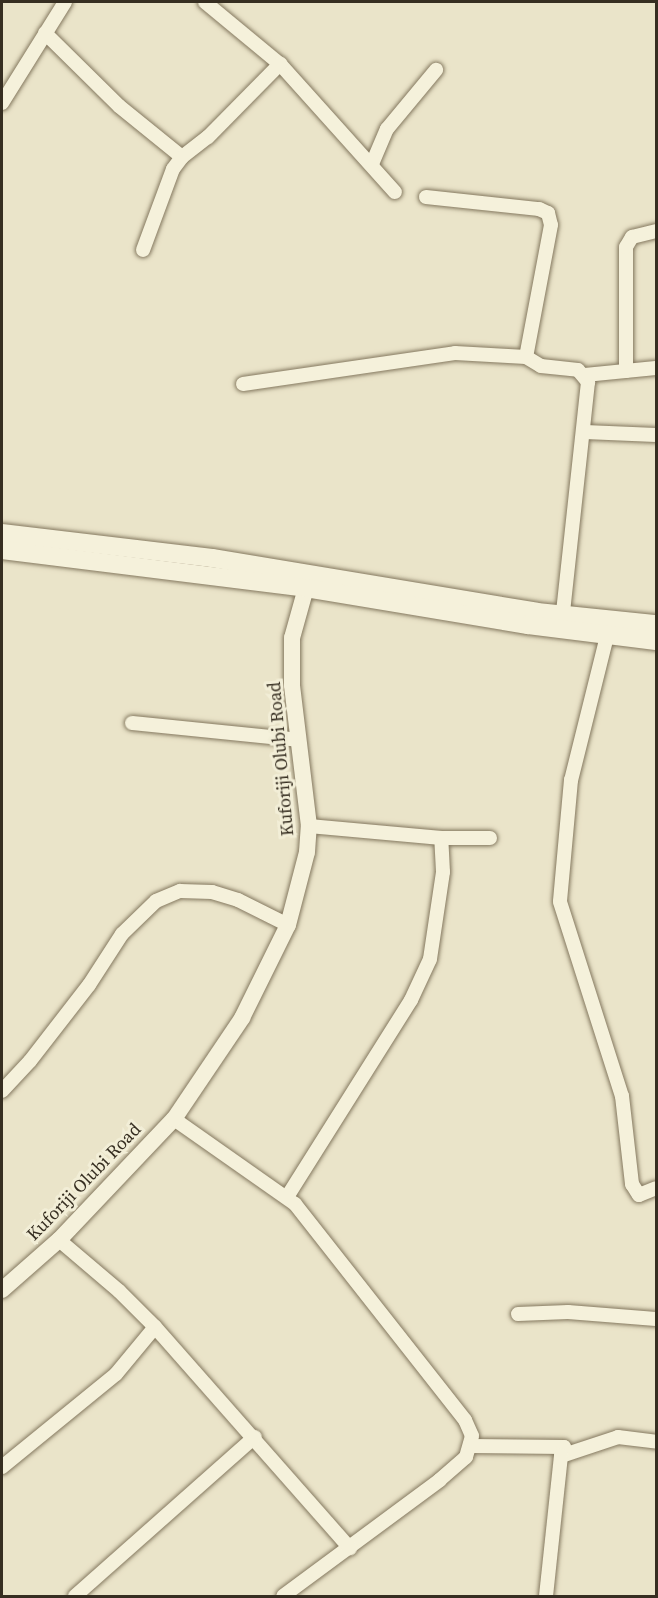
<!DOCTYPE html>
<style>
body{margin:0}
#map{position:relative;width:658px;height:1598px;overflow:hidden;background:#eae4c9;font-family:"Source Serif 4",serif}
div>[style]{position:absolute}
.roads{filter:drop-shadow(0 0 2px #84785f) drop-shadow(0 0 2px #84785f)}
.minor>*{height:14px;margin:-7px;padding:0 7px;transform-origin:7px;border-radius:7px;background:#f5f1db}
.tertiary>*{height:16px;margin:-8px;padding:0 8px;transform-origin:8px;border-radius:8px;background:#f5f1db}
.secondary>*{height:18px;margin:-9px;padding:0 9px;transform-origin:9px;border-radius:9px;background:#f5f1db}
span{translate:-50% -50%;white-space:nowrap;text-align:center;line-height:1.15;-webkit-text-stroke:6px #f2eed7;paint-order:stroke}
.street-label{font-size:18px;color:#362e21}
.frame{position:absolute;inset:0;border:3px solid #362e21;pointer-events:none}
</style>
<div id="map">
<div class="roads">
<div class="minor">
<i style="left:205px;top:2px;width:97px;rotate:39.6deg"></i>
<i style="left:280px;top:64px;width:172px;rotate:48.1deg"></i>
<i style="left:45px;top:33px;width:104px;rotate:44.6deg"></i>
<i style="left:119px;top:106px;width:81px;rotate:39deg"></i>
<i style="left:2px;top:103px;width:119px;rotate:-58deg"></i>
<i style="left:372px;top:164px;width:38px;rotate:-67deg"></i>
<i style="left:387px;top:129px;width:77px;rotate:-50.3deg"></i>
<i style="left:426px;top:197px;width:114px;rotate:6.1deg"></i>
<i style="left:539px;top:209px;width:10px;rotate:24deg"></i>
<i style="left:548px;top:213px;width:12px;rotate:76deg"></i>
<i style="left:551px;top:225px;width:134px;rotate:100.7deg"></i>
<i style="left:526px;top:357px;width:17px;rotate:31deg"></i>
<i style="left:541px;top:366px;width:37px;rotate:6deg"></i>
<i style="left:578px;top:370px;width:16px;rotate:50deg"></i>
<i style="left:588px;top:382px;width:233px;rotate:96.2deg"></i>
<i style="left:143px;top:250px;width:86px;rotate:-69.7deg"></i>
<i style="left:173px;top:169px;width:15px;rotate:-53deg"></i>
<i style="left:182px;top:157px;width:33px;rotate:-38deg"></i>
<i style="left:208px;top:137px;width:103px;rotate:-45.4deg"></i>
<i style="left:626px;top:371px;width:124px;rotate:-90deg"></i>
<i style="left:626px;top:247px;width:12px;rotate:-59deg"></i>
<i style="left:632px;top:237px;width:25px;rotate:-14deg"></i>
<i style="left:585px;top:375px;width:71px;rotate:-5.6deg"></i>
<i style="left:243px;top:384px;width:214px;rotate:-8.3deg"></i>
<i style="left:455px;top:353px;width:71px;rotate:3.2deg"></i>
<i style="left:585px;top:432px;width:71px;rotate:2.4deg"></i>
<i style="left:608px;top:632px;width:153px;rotate:104deg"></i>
<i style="left:571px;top:780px;width:122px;rotate:95.2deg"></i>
<i style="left:560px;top:902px;width:204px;rotate:72.3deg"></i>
<i style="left:622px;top:1096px;width:89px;rotate:83.5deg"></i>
<i style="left:632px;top:1184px;width:13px;rotate:58deg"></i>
<i style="left:639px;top:1195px;width:18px;rotate:-22deg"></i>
<i style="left:132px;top:723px;width:167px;rotate:5.8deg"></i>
<i style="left:309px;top:826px;width:133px;rotate:5.2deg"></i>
<i style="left:441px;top:838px;width:49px"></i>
<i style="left:2px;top:1091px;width:41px;rotate:-47deg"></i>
<i style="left:30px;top:1061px;width:96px;rotate:-52.2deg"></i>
<i style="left:89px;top:985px;width:61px;rotate:-57.1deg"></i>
<i style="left:122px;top:934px;width:47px;rotate:-44.1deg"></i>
<i style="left:156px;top:901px;width:26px;rotate:-23deg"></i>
<i style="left:180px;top:891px;width:32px;rotate:2deg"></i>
<i style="left:212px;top:892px;width:27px;rotate:17deg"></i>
<i style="left:238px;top:900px;width:56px;rotate:26.6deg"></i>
<i style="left:174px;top:1119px;width:148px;rotate:35.1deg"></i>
<i style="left:295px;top:1204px;width:275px;rotate:51.8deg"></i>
<i style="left:465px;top:1420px;width:17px;rotate:66deg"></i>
<i style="left:472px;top:1436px;width:22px;rotate:106deg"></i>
<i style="left:466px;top:1457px;width:35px;rotate:139deg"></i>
<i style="left:440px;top:1480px;width:195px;rotate:143.5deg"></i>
<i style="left:287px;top:1197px;width:233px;rotate:-57.8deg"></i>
<i style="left:411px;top:1000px;width:45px;rotate:-65.1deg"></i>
<i style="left:430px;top:959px;width:88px;rotate:-81.5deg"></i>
<i style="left:443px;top:872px;width:34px;rotate:-93deg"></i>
<i style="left:59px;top:1240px;width:79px;rotate:40.4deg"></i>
<i style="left:119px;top:1291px;width:51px;rotate:45deg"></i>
<i style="left:155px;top:1327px;width:295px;rotate:48.6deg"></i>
<i style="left:518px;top:1314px;width:50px;rotate:-2.3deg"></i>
<i style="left:568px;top:1312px;width:88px;rotate:4.5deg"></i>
<i style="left:472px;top:1446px;width:92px;rotate:0.6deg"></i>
<i style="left:564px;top:1447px;width:9px;rotate:108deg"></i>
<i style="left:561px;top:1456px;width:60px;rotate:-18.4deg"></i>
<i style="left:618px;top:1437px;width:38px;rotate:7deg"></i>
<i style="left:2px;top:1467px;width:147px;rotate:-39.2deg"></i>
<i style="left:116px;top:1374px;width:61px;rotate:-50.3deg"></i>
<i style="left:75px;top:1596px;width:240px;rotate:-41.5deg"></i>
<i style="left:546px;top:1596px;width:141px;rotate:-83.9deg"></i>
</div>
<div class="tertiary">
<i style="left:2px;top:1290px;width:76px;rotate:-41.3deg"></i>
<i style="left:59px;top:1240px;width:167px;rotate:-46.5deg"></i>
<i style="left:174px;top:1119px;width:122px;rotate:-56deg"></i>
<i style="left:242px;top:1018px;width:104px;rotate:-63.7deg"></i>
<i style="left:288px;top:925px;width:75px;rotate:-75.4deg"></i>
<i style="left:307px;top:852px;width:26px;rotate:-86deg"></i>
<i style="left:309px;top:826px;width:142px;rotate:-96.9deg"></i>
<i style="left:292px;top:685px;width:47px;rotate:-90deg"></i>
<i style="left:292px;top:638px;width:52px;rotate:-74.4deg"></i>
</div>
<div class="secondary">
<i style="left:2px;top:533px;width:211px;rotate:6.8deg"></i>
<i style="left:212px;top:558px;width:329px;rotate:9.4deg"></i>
<i style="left:537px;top:612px;width:120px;rotate:5.8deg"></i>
<i style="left:2px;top:550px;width:306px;rotate:7.1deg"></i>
<i style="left:306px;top:588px;width:225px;rotate:9.5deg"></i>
<i style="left:528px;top:625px;width:129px;rotate:7.1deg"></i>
</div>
</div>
<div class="street-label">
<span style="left:281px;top:759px;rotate:-95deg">Kuforiji Olubi Road</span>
<span style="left:84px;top:1182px;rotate:-46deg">Kuforiji Olubi Road</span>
</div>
<div class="frame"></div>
</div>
